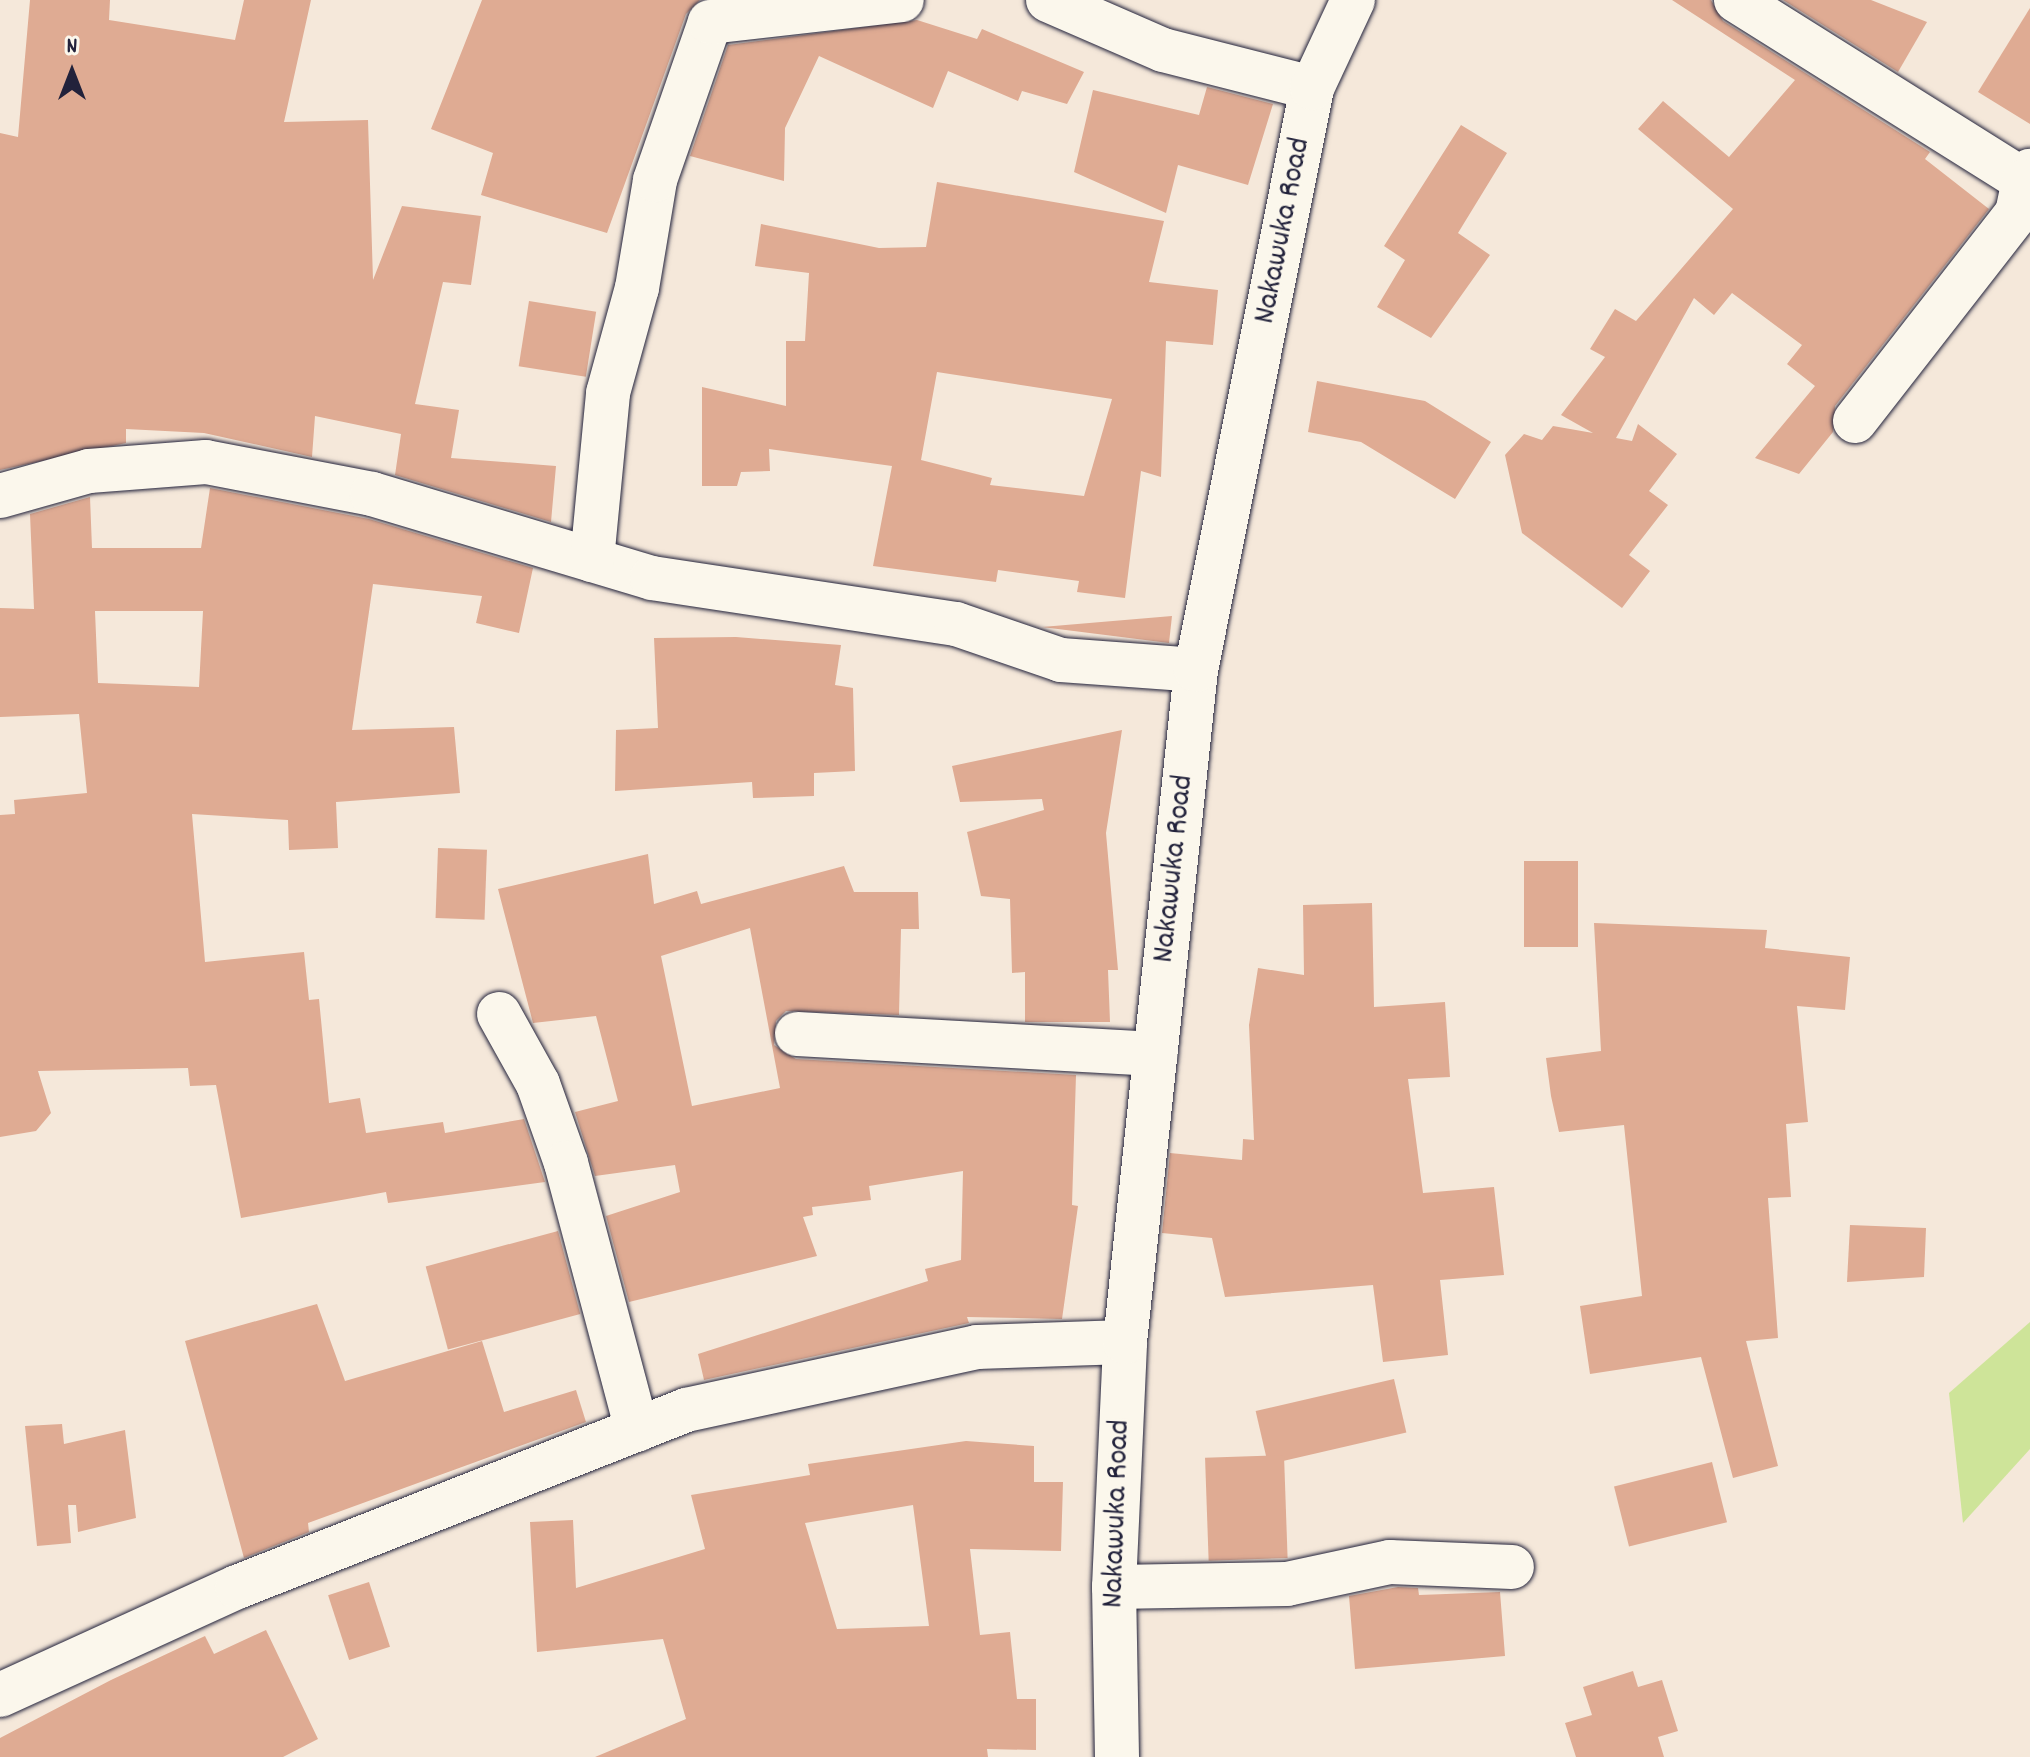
<!DOCTYPE html>
<style>
body{margin:0}
#map{position:relative;width:2030px;height:1757px;overflow:hidden;background:#f5e8da;font-family:Dekko,sans-serif}
div>[style]{position:absolute}
.green>*{inset:0;background:#cee499}
.building>*{inset:0;background:#dfab93;transform-origin:0 0}
.roads{filter:drop-shadow(0 0 2px #22223b) drop-shadow(0 0 2px #22223b)}
.minor>*{height:44px;margin:-22px;padding:0 22px;transform-origin:22px;border-radius:22px;background:#fbf7ec}
.major>*{height:44px;margin:-22px;padding:0 22px;transform-origin:22px;border-radius:22px;background:#fbf7ec}
span{translate:-50% -50%;white-space:nowrap;text-align:center;line-height:1.15;-webkit-text-stroke:6px #fbf7ec;paint-order:stroke}
.street-label{font-size:32px;color:#22223b}
.north{position:absolute;left:32px;top:32px;width:80px;height:80px;-webkit-text-stroke:6px #fbf7ec;paint-order:stroke;rotate:0deg;font-size:22px;font-weight:700;line-height:32px;text-align:center;color:#22223b}
.north::after{content:'';display:block;margin:auto;width:28px;height:36px;background:#22223b;clip-path:polygon(50% 0,100% 100%,50% 72%,0 100%)}
</style>
<div id="map">
<div class="green">
<i style="clip-path:polygon(2030px 1322px,2030px 1449px,1963px 1523px,1949px 1393px)"></i>
</div>
<div class="building">
<i style="clip-path:polygon(30px 0,110px 0,109px 20px,235px 40px,244px 0,311px 0,284px 122px,368px 120px,373px 280px,402px 206px,481px 216px,471px 285px,443px 282px,415px 404px,459px 410px,451px 458px,556px 466px,551px 522px,395px 475px,401px 434px,315px 416px,312px 457px,204px 433px,126px 429px,126px 443px,0 470px,0 133px,18px 137px)"></i>
<i style="clip-path:polygon(482px 0,700px 0,686px 14px,607px 233px,481px 195px,493px 153px,431px 129px)"></i>
<i style="clip-path:polygon(1672px 0,1711px 0,1723px 21px,1930px 152px,1925px 159px,1989px 209px,1835px 406px,1833px 432px,1799px 474px,1755px 458px,1815px 386px,1787px 364px,1802px 345px,1732px 293px,1714px 315px,1694px 298px,1616px 438px,1632px 441px,1638px 424px,1677px 454px,1649px 491px,1668px 505px,1629px 555px,1650px 571px,1622px 608px,1522px 533px,1505px 455px,1524px 434px,1542px 440px,1553px 426px,1593px 433px,1561px 415px,1605px 357px,1590px 349px,1615px 309px,1636px 321px,1733px 209px,1638px 129px,1663px 101px,1729px 157px,1795px 80px)"></i>
<i style="clip-path:polygon(1783px 0,1871px 0,1927px 22px,1898px 72px)"></i>
<i style="clip-path:polygon(2030px 8px,2030px 124px,1978px 92px)"></i>
<i style="clip-path:polygon(917px 20px,977px 39px,982px 29px,1084px 72px,1067px 104px,1022px 91px,1018px 101px,948px 71px,933px 108px,819px 56px,785px 128px,784px 181px,690px 156px,728px 45px)"></i>
<i style="clip-path:polygon(1207px 87px,1273px 104px,1248px 185px,1178px 165px,1166px 213px,1074px 172px,1093px 90px,1199px 115px)"></i>
<i style="clip-path:polygon(1461px 125px,1507px 153px,1458px 233px,1490px 255px,1431px 338px,1377px 307px,1405px 260px,1384px 246px)"></i>
<i style="clip-path:polygon(evenodd,937px 182px,1164px 221px,1149px 282px,1218px 290px,1213px 345px,1166px 341px,1161px 477px,1141px 471px,1125px 598px,1077px 592px,1079px 581px,998px 570px,996px 582px,873px 566px,892px 466px,769px 449px,770px 471px,741px 472px,737px 486px,702px 486px,702px 387px,786px 406px,786px 341px,805px 341px,809px 273px,755px 266px,761px 224px,879px 248px,926px 247px,937px 182px,937px 372px,1112px 399px,1084px 496px,990px 485px,992px 478px,921px 460px,937px 372px)"></i>
<i style="left:529px;top:301px;width:68px;height:66px;rotate:9deg"></i>
<i style="clip-path:polygon(1317px 381px,1425px 401px,1491px 442px,1455px 499px,1361px 442px,1308px 432px)"></i>
<i style="clip-path:polygon(evenodd,210px 488px,369px 519px,533px 568px,519px 633px,476px 623px,482px 596px,373px 584px,352px 730px,454px 727px,460px 793px,336px 802px,338px 848px,289px 850px,288px 820px,192px 814px,205px 962px,304px 952px,309px 1000px,319px 999px,329px 1103px,360px 1098px,366px 1133px,443px 1122px,445px 1133px,524px 1119px,545px 1182px,388px 1203px,386px 1192px,241px 1218px,216px 1085px,190px 1086px,188px 1068px,38px 1071px,51px 1113px,36px 1131px,0 1137px,0 815px,15px 814px,14px 800px,87px 793px,79px 714px,0 717px,0 608px,34px 609px,30px 514px,90px 497px,92px 548px,201px 548px,210px 488px,95px 611px,203px 611px,199px 687px,98px 683px,95px 611px)"></i>
<i style="clip-path:polygon(1172px 616px,1169px 643px,1042px 627px)"></i>
<i style="clip-path:polygon(736px 637px,841px 645px,835px 685px,853px 688px,855px 771px,814px 773px,814px 796px,753px 798px,752px 782px,615px 791px,616px 730px,658px 728px,654px 638px)"></i>
<i style="clip-path:polygon(1122px 730px,1106px 833px,1118px 970px,1108px 970px,1110px 1022px,1025px 1022px,1025px 972px,1012px 973px,1010px 899px,981px 896px,967px 832px,1044px 810px,1042px 799px,960px 802px,952px 766px)"></i>
<i style="left:438px;top:848px;width:49px;height:70px;rotate:2deg"></i>
<i style="clip-path:polygon(evenodd,648px 854px,654px 904px,697px 891px,701px 904px,844px 866px,854px 892px,918px 892px,919px 929px,901px 929px,899px 1015px,786px 1011px,776px 1021px,774px 1045px,796px 1059px,1076px 1075px,1072px 1205px,1078px 1206px,1062px 1319px,967px 1317px,969px 1323px,704px 1380px,698px 1354px,928px 1281px,925px 1269px,961px 1260px,963px 1171px,869px 1186px,871px 1200px,812px 1207px,813px 1215px,803px 1217px,817px 1256px,629px 1302px,606px 1216px,680px 1192px,675px 1165px,595px 1176px,575px 1112px,618px 1101px,596px 1016px,533px 1023px,498px 889px,648px 854px,750px 928px,780px 1088px,692px 1106px,661px 956px,750px 928px)"></i>
<i style="left:1524px;top:861px;width:54px;height:86px"></i>
<i style="clip-path:polygon(1372px 903px,1374px 1007px,1445px 1002px,1450px 1077px,1408px 1079px,1423px 1193px,1494px 1187px,1504px 1275px,1440px 1280px,1448px 1355px,1383px 1362px,1373px 1285px,1225px 1297px,1212px 1238px,1162px 1233px,1170px 1153px,1242px 1160px,1243px 1139px,1254px 1140px,1249px 1025px,1258px 968px,1304px 975px,1303px 905px)"></i>
<i style="clip-path:polygon(1594px 923px,1767px 930px,1765px 948px,1850px 957px,1845px 1010px,1797px 1006px,1808px 1122px,1786px 1124px,1791px 1197px,1768px 1198px,1778px 1338px,1746px 1341px,1778px 1466px,1733px 1478px,1701px 1357px,1590px 1374px,1580px 1306px,1642px 1296px,1624px 1125px,1559px 1132px,1551px 1096px,1546px 1058px,1601px 1051px)"></i>
<i style="clip-path:polygon(1850px 1225px,1926px 1228px,1924px 1277px,1847px 1282px)"></i>
<i style="left:558px;top:1231px;width:86px;height:137px;rotate:75deg"></i>
<i style="clip-path:polygon(317px 1304px,345px 1381px,482px 1341px,504px 1412px,576px 1390px,586px 1422px,308px 1523px,309px 1532px,244px 1558px,185px 1341px)"></i>
<i style="left:1394px;top:1379px;width:55px;height:142px;rotate:77deg"></i>
<i style="clip-path:polygon(62px 1424px,64px 1444px,125px 1430px,136px 1518px,78px 1532px,76px 1505px,68px 1505px,71px 1543px,37px 1546px,25px 1426px)"></i>
<i style="clip-path:polygon(evenodd,966px 1441px,1034px 1446px,1034px 1482px,1063px 1482px,1061px 1551px,970px 1549px,980px 1635px,1010px 1632px,1017px 1699px,1036px 1699px,1036px 1750px,987px 1749px,988px 1757px,595px 1757px,686px 1719px,663px 1639px,537px 1652px,530px 1522px,573px 1520px,576px 1588px,705px 1549px,691px 1495px,810px 1475px,808px 1464px,966px 1441px,913px 1505px,929px 1626px,837px 1629px,805px 1523px,913px 1505px)"></i>
<i style="left:1284px;top:1455px;width:103px;height:79px;rotate:88deg"></i>
<i style="left:1712px;top:1462px;width:62px;height:101px;rotate:76deg"></i>
<i style="left:369px;top:1582px;width:68px;height:43px;rotate:72deg"></i>
<i style="clip-path:polygon(1398px 1587px,1418px 1588px,1419px 1595px,1500px 1592px,1505px 1656px,1355px 1669px,1349px 1596px)"></i>
<i style="clip-path:polygon(266px 1630px,318px 1739px,283px 1757px,0 1757px,0 1738px,111px 1680px,205px 1636px,214px 1654px)"></i>
<i style="clip-path:polygon(1633px 1671px,1638px 1687px,1662px 1680px,1678px 1731px,1658px 1737px,1664px 1757px,1576px 1757px,1565px 1723px,1592px 1715px,1583px 1687px)"></i>
</div>
<div class="roads">
<div class="minor">
<i style="left:1048px;top:0;width:125px;rotate:23.5deg"></i>
<i style="left:1163px;top:50px;width:154px;rotate:14.3deg"></i>
<i style="left:1736px;top:0;width:340px;rotate:32.1deg"></i>
<i style="left:2024px;top:181px;width:12px;rotate:-59deg"></i>
<i style="left:1855px;top:421px;width:264px;rotate:-52.1deg"></i>
<i style="left:2017px;top:213px;width:33px;rotate:-78deg"></i>
<i style="left:2024px;top:181px;width:8px;rotate:40deg"></i>
<i style="left:0;top:496px;width:92px;rotate:-15.7deg"></i>
<i style="left:89px;top:471px;width:117px;rotate:-4.4deg"></i>
<i style="left:206px;top:462px;width:169px;rotate:10.9deg"></i>
<i style="left:372px;top:494px;width:292px;rotate:16.7deg"></i>
<i style="left:652px;top:578px;width:307px;rotate:8.6deg"></i>
<i style="left:956px;top:624px;width:111px;rotate:18.9deg"></i>
<i style="left:1061px;top:660px;width:135px;rotate:4.2deg"></i>
<i style="left:592px;top:560px;width:168px;rotate:-84.5deg"></i>
<i style="left:608px;top:393px;width:109px;rotate:-74.6deg"></i>
<i style="left:637px;top:288px;width:109px;rotate:-80.5deg"></i>
<i style="left:655px;top:180px;width:167px;rotate:-70.8deg"></i>
<i style="left:710px;top:22px;width:193px;rotate:-6.5deg"></i>
<i style="left:499px;top:1014px;width:80px;rotate:60.9deg"></i>
<i style="left:538px;top:1084px;width:84px;rotate:70.5deg"></i>
<i style="left:566px;top:1163px;width:276px;rotate:75.1deg"></i>
<i style="left:797px;top:1034px;width:359px;rotate:3.2deg"></i>
<i style="left:1114px;top:1587px;width:173px;rotate:-1deg"></i>
<i style="left:1287px;top:1584px;width:105px;rotate:-12.1deg"></i>
<i style="left:1390px;top:1562px;width:122px;rotate:2.3deg"></i>
<i style="left:0;top:1695px;width:260px;rotate:-24.5deg"></i>
<i style="left:237px;top:1587px;width:483px;rotate:-21.5deg"></i>
<i style="left:686px;top:1410px;width:298px;rotate:-12.2deg"></i>
<i style="left:977px;top:1347px;width:148px;rotate:-1.9deg"></i>
</div>
<div class="major">
<i style="left:1117px;top:1757px;width:170px;rotate:-91deg"></i>
<i style="left:1114px;top:1587px;width:245px;rotate:-87.4deg"></i>
<i style="left:1125px;top:1342px;width:676px;rotate:-83.97deg"></i>
<i style="left:1196px;top:670px;width:593px;rotate:-78.73deg"></i>
<i style="left:1312px;top:88px;width:97px;rotate:-65deg"></i>
</div>
</div>
<div class="street-label">
<span style="left:1284px;top:231px;rotate:-79deg">Nakawuka Road</span>
<span style="left:1175px;top:869px;rotate:-84deg">Nakawuka Road</span>
<span style="left:1118px;top:1514px;rotate:-88deg">Nakawuka Road</span>
</div>
<div class="north">N</div>
</div>
